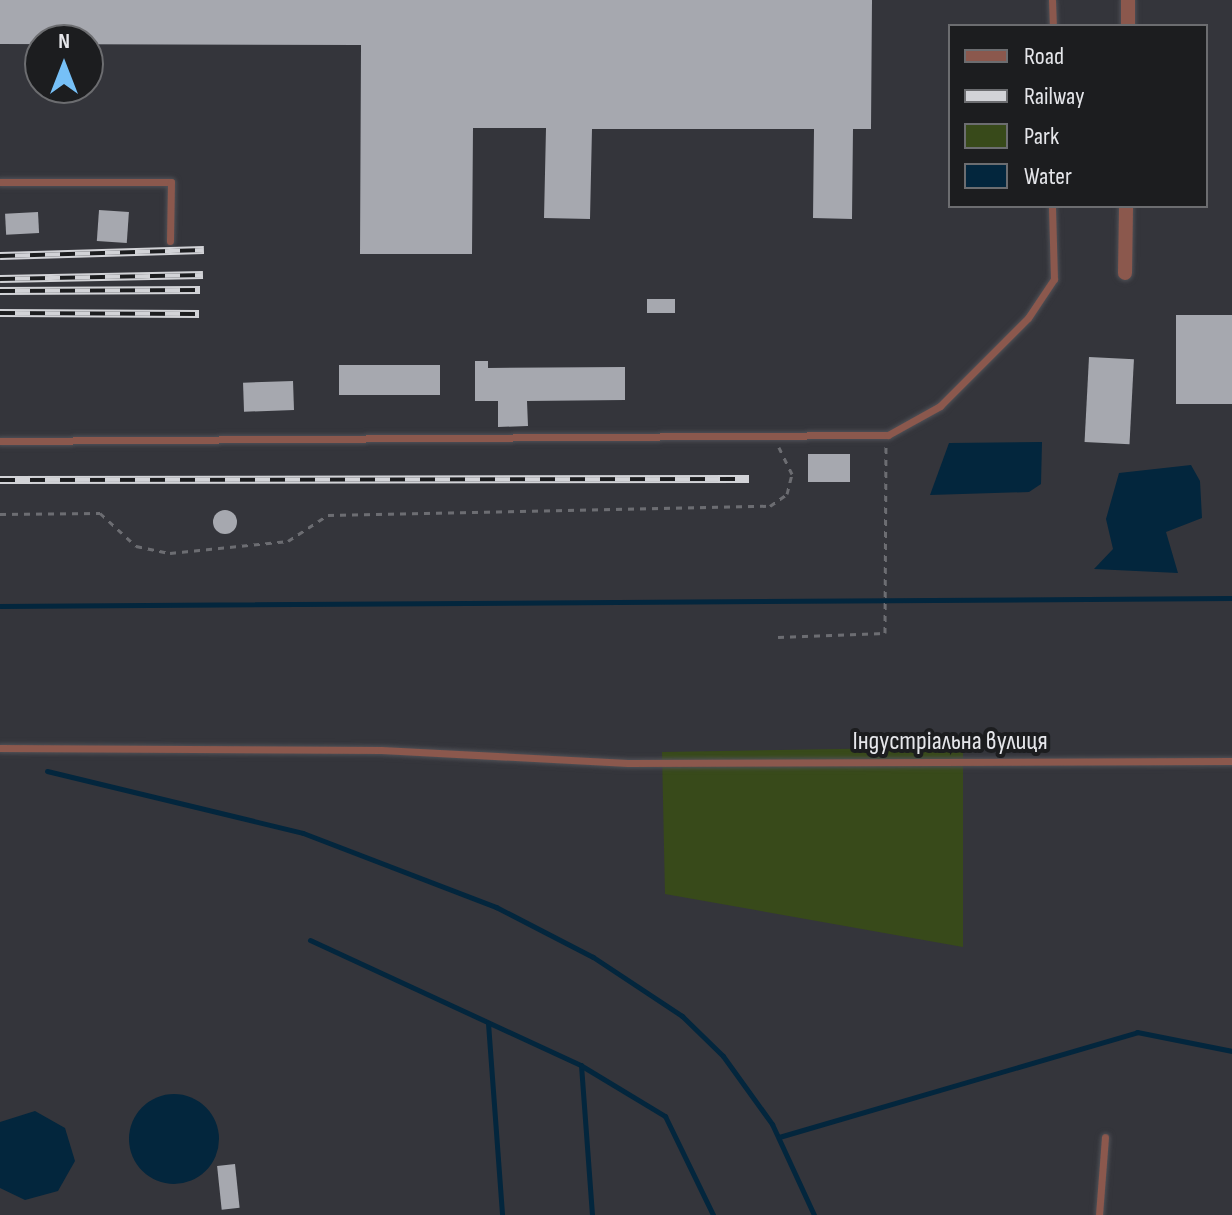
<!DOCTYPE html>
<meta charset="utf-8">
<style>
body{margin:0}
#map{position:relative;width:1232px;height:1215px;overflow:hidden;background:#34353b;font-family:"Sofia Sans Condensed",sans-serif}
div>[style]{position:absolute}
.green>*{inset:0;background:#384a1a}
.water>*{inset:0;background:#03263d}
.round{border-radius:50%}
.stream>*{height:5px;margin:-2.5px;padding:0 2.5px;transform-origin:2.5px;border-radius:2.5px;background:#03263d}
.building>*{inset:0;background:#a6a8af;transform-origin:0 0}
.path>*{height:3px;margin-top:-1.5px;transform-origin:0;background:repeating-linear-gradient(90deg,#6c6d72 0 6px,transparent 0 12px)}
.roads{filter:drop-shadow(0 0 2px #505157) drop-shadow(0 0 2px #505157)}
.service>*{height:7px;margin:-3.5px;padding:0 3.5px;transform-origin:3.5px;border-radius:3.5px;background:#8b584d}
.minor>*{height:14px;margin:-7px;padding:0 7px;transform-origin:7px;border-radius:7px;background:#8b584d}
.rail>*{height:8px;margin-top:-4px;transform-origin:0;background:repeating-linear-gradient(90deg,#1c1d1f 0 15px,#d2d3d7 0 30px);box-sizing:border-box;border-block:2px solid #d2d3d7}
span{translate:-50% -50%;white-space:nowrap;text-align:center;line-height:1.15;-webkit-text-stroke:8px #1c1d1f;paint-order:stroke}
.street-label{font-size:26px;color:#e5e6ea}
.legend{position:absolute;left:948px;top:24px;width:260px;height:184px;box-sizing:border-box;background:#1c1d1f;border:2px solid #6c6d70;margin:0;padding:10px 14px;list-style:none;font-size:24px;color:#e5e6ea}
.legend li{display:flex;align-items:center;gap:16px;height:40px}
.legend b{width:40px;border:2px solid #6c6d70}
.north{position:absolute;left:24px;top:24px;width:80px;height:80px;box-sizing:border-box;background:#1c1d1f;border:2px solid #6c6d70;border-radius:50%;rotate:0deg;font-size:22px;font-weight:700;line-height:32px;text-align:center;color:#e5e6ea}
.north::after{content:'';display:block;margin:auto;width:28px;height:36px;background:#76c0f7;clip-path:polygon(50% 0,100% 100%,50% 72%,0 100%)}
</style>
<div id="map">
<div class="green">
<i style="clip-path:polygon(963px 747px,963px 947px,665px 894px,662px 752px)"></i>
</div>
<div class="water">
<i style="clip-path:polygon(1042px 442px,1041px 484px,1029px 492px,930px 495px,949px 443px)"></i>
<i style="clip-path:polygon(1191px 465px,1200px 481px,1202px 518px,1166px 532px,1178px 573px,1094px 569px,1113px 549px,1106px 519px,1119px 473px)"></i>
<i class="round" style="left:129px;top:1094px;width:90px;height:90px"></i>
<i style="clip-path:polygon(35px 1111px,65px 1128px,75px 1161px,58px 1191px,25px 1200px,0 1188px,0 1122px)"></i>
</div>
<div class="stream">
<i style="left:0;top:606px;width:1232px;rotate:-0.37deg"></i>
<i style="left:47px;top:771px;width:263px;rotate:13.6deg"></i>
<i style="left:303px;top:833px;width:207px;rotate:21deg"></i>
<i style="left:496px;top:907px;width:109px;rotate:27.3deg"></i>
<i style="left:593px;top:957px;width:107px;rotate:33.5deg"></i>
<i style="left:682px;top:1016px;width:57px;rotate:44.3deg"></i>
<i style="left:723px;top:1056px;width:84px;rotate:54.2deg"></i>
<i style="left:772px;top:1124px;width:100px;rotate:65.2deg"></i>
<i style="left:310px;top:940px;width:298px;rotate:24.8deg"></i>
<i style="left:581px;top:1065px;width:150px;rotate:85.8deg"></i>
<i style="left:488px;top:1023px;width:193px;rotate:85.8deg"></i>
<i style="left:582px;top:1066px;width:97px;rotate:31.1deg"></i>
<i style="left:665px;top:1116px;width:110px;rotate:64.1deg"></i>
<i style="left:779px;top:1137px;width:373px;rotate:-16.3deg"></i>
<i style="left:1137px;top:1032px;width:97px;rotate:11.3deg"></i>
</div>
<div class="building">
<i style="clip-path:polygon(0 0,872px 0,871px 129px,853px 129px,852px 219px,813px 218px,814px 129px,592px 129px,590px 219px,544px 218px,546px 128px,473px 128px,472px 254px,360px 254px,361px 45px,0 44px)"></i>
<i style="left:99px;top:210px;width:30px;height:31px;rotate:4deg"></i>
<i style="left:38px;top:212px;width:21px;height:33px;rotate:87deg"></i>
<i style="left:647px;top:299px;width:28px;height:14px"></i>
<i style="left:1176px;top:315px;width:56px;height:89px"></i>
<i style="left:1089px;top:357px;width:45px;height:85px;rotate:3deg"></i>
<i style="clip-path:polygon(475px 361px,488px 361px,488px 368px,625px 367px,625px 400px,527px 401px,528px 426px,498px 427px,498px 401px,475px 401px)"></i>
<i style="left:440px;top:365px;width:30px;height:101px;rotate:90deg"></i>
<i style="left:293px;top:381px;width:29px;height:50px;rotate:88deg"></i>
<i style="left:808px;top:454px;width:42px;height:28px"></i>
<i class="round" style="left:213px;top:510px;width:24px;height:24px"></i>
<i style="left:235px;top:1164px;width:44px;height:18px;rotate:84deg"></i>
</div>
<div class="path">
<i style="left:0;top:514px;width:100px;rotate:-0.6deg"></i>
<i style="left:100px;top:513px;width:49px;rotate:42.5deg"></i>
<i style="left:136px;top:546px;width:35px;rotate:12deg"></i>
<i style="left:170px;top:553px;width:119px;rotate:-5.8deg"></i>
<i style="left:288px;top:541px;width:48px;rotate:-33deg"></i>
<i style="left:328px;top:515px;width:442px;rotate:-1.2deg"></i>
<i style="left:770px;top:506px;width:21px;rotate:-35deg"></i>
<i style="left:787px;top:494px;width:21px;rotate:-76deg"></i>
<i style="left:792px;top:474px;width:30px;rotate:-116deg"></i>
<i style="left:778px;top:637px;width:107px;rotate:-2.1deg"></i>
<i style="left:885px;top:633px;width:189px;rotate:-89.7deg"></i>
</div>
<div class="roads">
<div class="service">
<i style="left:1052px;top:0;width:26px;rotate:88deg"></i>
<i style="left:0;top:182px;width:171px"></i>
<i style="left:171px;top:182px;width:59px;rotate:91deg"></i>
<i style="left:0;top:441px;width:888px;rotate:-0.39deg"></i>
<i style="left:888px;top:435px;width:60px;rotate:-29.1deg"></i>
<i style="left:940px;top:406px;width:124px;rotate:-45deg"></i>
<i style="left:1028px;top:318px;width:47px;rotate:-56.3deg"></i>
<i style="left:1054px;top:279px;width:73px;rotate:-91.6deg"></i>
<i style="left:0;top:748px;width:381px;rotate:0.3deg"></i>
<i style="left:381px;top:750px;width:247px;rotate:3deg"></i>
<i style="left:628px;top:763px;width:604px;rotate:-0.19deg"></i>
<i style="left:1099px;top:1215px;width:78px;rotate:-85.6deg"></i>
</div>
<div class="minor">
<i style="left:1128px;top:26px;width:26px;rotate:-90deg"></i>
<i style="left:1125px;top:273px;width:67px;rotate:-89.1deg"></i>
</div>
</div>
<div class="rail">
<i style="left:0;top:256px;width:204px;rotate:-1.7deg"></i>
<i style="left:0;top:279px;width:203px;rotate:-1.1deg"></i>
<i style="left:0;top:291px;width:200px;rotate:-0.3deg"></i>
<i style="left:0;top:313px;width:199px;rotate:0.3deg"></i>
<i style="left:0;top:480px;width:749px;rotate:-0.08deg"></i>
</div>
<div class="street-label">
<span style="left:950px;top:742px">Індустріальна вулиця</span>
</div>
<ul class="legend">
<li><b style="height:10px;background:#8b584d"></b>Road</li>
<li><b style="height:10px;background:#d2d3d7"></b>Railway</li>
<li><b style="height:22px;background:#384a1a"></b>Park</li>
<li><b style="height:22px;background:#03263d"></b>Water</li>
</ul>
<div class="north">N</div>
</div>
